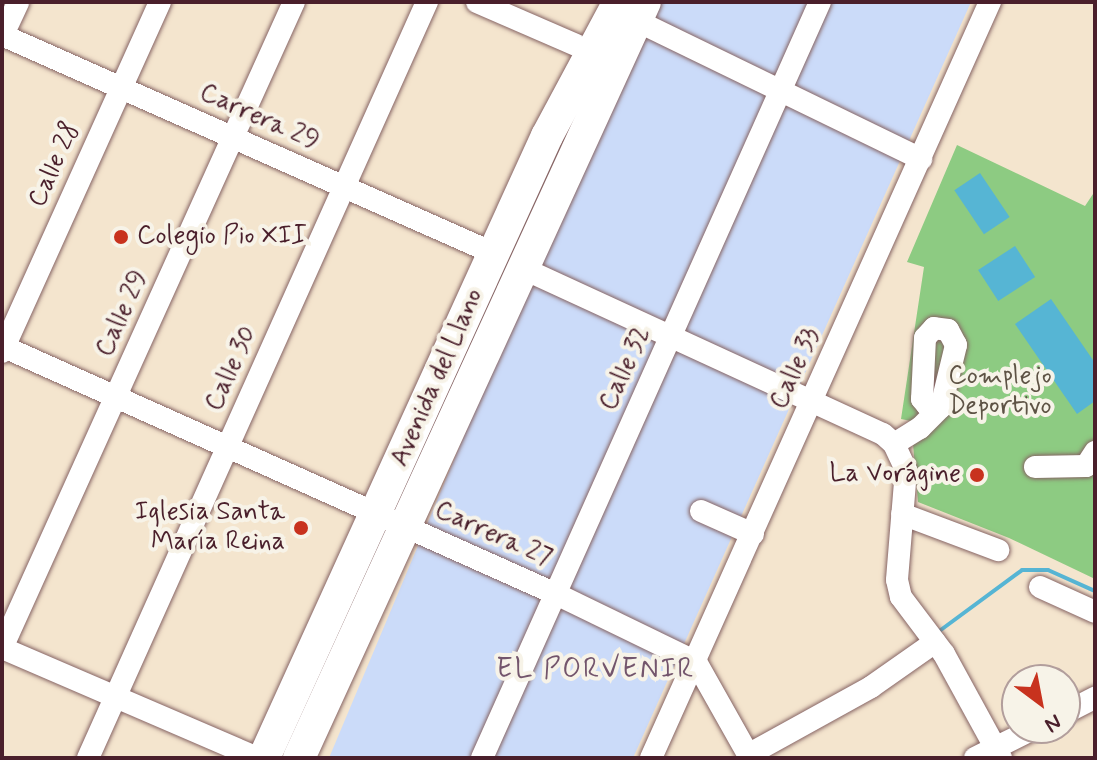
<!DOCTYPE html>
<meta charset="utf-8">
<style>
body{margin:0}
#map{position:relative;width:1097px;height:760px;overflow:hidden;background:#f4e5ce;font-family:Mynerve,sans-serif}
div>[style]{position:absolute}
.built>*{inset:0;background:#cbdbf9}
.green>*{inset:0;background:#8dcb82}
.water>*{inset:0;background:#56b5d4;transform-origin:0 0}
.stream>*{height:4px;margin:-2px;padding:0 2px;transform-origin:2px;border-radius:2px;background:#56b5d4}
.roads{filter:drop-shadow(0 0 2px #866464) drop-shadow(0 0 2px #866464)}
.minor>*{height:22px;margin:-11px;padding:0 11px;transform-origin:11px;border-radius:11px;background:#fff}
.highway>*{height:32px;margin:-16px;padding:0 16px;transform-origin:16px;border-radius:16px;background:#fff}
.dots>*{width:22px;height:22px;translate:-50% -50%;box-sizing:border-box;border:4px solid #f7f3e8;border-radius:50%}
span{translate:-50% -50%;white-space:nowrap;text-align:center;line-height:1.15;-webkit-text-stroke:8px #f7f3e8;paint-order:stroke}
.street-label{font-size:26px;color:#4a1f2b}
.poi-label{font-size:26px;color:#4a1f2b}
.left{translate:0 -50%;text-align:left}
.right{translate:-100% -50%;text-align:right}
.park-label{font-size:26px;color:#5e5345}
.neighbourhood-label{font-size:28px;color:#73556c;letter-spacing:2px}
.frame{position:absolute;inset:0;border:4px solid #4a1f2b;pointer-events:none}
.north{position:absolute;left:1001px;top:664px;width:80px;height:80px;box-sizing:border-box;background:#f7f3e8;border:2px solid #b29e9c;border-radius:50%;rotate:148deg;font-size:22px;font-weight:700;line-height:32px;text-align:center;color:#4a1f2b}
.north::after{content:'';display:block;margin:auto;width:28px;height:36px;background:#c8321e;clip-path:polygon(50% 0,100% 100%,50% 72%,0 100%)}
</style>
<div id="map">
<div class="built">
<i style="clip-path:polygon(646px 2px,971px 2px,633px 758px,329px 758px)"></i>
</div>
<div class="green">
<i style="clip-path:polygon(957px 145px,1085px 206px,1095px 191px,1095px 579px,1009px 538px,918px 502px,911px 421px,901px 419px,924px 267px,907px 262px)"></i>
</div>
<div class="water">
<i style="left:980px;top:173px;width:53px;height:31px;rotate:56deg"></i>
<i style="left:1015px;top:246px;width:37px;height:44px;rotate:57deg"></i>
<i style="clip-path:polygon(1051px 299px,1095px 363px,1095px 401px,1077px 414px,1015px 324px)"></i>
</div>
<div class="stream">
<i style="left:938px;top:632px;width:104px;rotate:-36.4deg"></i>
<i style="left:1022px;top:570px;width:26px"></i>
<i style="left:1048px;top:570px;width:51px;rotate:24.1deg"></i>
</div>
<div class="roads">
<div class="minor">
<i style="left:477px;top:2px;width:108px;rotate:23.5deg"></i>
<i style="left:637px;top:21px;width:316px;rotate:25.9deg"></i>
<i style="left:2px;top:35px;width:537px;rotate:23.94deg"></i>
<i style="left:2px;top:37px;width:38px;rotate:-65deg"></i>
<i style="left:522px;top:268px;width:397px;rotate:24.7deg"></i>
<i style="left:883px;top:434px;width:15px;rotate:42deg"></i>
<i style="left:894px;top:444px;width:29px;rotate:65deg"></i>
<i style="left:906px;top:470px;width:110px;rotate:94.7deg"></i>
<i style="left:897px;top:580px;width:17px;rotate:77deg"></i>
<i style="left:901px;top:597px;width:71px;rotate:53deg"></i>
<i style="left:944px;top:654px;width:119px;rotate:61.3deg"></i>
<i style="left:2px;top:346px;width:607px;rotate:24.12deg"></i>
<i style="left:556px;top:594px;width:156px;rotate:25.9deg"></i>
<i style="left:696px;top:662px;width:110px;rotate:60.6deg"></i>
<i style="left:2px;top:352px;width:384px;rotate:-65.7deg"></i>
<i style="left:894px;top:444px;width:31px;rotate:-32deg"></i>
<i style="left:920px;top:428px;width:30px;rotate:-45deg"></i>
<i style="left:941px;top:407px;width:64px;rotate:-76.4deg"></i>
<i style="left:956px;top:345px;width:17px;rotate:-118deg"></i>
<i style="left:948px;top:330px;width:14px;rotate:-172deg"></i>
<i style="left:934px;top:328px;width:13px;rotate:132deg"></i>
<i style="left:925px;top:338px;width:61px;rotate:92.8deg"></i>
<i style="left:922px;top:399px;width:8px;rotate:50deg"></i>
<i style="left:927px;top:405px;width:14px;rotate:8deg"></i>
<i style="left:1035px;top:467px;width:51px;rotate:-1.1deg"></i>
<i style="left:1086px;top:466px;width:17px;rotate:-57deg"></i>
<i style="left:701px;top:511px;width:57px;rotate:23.9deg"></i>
<i style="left:902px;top:514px;width:103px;rotate:20.6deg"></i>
<i style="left:1040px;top:587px;width:60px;rotate:24.4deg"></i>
<i style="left:2px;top:648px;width:709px;rotate:-65.68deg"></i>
<i style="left:2px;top:648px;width:279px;rotate:23.3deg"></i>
<i style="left:1065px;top:713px;width:34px;rotate:-27deg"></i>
<i style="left:748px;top:755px;width:141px;rotate:-28.9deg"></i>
<i style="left:871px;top:687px;width:78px;rotate:-35.1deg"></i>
<i style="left:88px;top:758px;width:829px;rotate:-65.85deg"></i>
<i style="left:482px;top:758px;width:828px;rotate:-65.91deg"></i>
<i style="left:651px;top:758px;width:829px;rotate:-65.85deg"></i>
<i style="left:975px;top:758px;width:67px;rotate:-26.6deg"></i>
</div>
<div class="highway">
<i style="left:264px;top:758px;width:683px;rotate:-65.54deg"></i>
<i style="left:547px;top:136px;width:152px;rotate:-61.8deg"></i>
<i style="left:299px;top:758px;width:831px;rotate:-65.41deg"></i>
</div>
</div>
<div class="dots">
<i style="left:121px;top:237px;background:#c8321e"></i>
<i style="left:977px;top:475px;background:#c8321e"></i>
<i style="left:301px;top:528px;background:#c8321e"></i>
</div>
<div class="street-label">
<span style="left:259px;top:118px;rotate:24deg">Carrera 29</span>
<span style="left:55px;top:165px;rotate:-66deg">Calle 28</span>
<span style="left:123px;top:314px;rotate:-66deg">Calle 29</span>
<span style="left:232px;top:369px;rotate:-66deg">Calle 30</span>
<span style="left:626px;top:369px;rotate:-66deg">Calle 32</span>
<span style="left:796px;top:369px;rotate:-66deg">Calle 33</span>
<span style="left:438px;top:378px;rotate:-66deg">Avenida del Llano</span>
<span style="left:493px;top:535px;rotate:24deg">Carrera 27</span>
</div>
<div class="poi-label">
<span class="left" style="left:137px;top:237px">Colegio Pio XII</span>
<span class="right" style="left:961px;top:475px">La Vorágine</span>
<span class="right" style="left:285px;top:528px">Iglesia Santa<br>María Reina</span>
</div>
<div class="park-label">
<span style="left:1000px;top:392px">Complejo<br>Deportivo</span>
</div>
<div class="neighbourhood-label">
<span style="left:596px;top:670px">EL PORVENIR</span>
</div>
<div class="frame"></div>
<div class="north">N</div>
</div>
